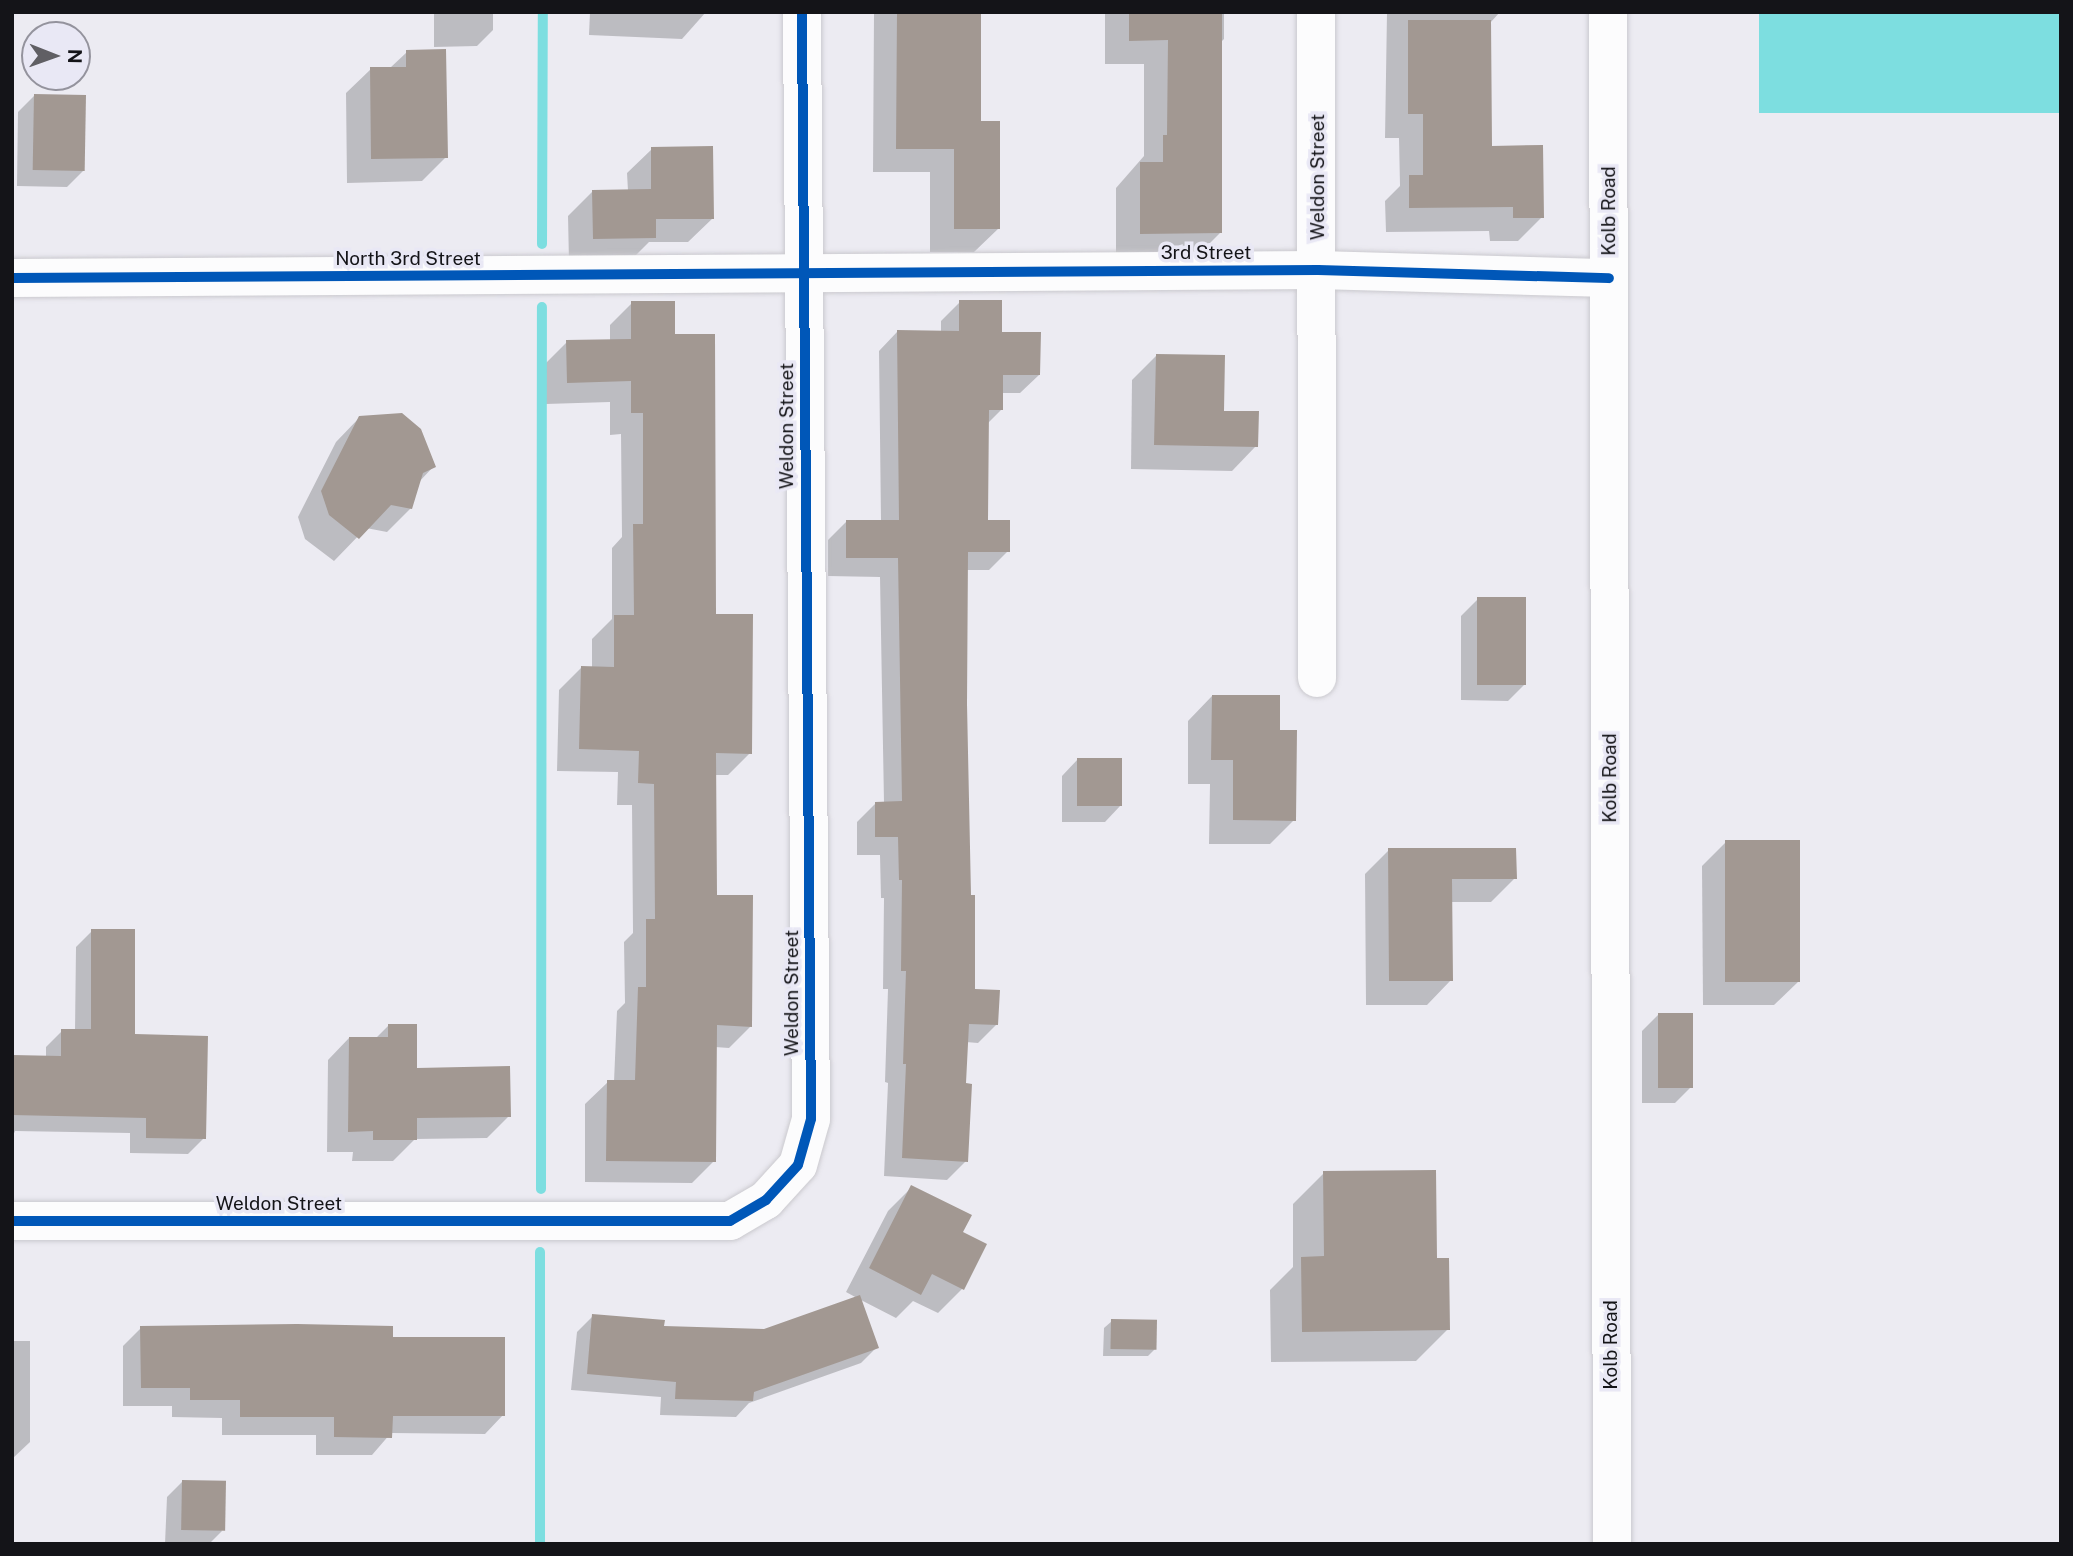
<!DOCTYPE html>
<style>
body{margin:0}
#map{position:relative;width:2073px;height:1556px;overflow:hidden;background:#ecebf2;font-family:"Public Sans",sans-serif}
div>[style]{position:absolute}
.water>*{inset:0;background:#7ddee0;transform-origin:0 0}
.shadow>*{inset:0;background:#0003}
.stream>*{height:10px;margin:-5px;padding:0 5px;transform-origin:5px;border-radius:5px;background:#7ddee0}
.building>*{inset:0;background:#a29892;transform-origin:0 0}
.roads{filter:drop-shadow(0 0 2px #cac9ce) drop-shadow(0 0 2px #cac9ce)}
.street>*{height:38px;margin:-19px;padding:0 19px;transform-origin:19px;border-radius:19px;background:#fcfcfd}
.cycleway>*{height:10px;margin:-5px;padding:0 5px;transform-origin:5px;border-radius:5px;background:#0057b8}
span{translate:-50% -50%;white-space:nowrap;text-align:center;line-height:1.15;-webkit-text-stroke:7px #e9e8f5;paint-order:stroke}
.street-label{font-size:19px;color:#141418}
.frame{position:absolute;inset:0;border:14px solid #141418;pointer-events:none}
.north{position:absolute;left:21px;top:21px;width:70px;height:70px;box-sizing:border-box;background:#e9e8f5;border:2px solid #94939d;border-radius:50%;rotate:91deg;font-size:19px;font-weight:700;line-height:28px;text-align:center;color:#141418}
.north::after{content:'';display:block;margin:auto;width:24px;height:32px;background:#605f64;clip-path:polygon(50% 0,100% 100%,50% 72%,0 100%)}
</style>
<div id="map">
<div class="water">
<i style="left:1759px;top:12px;width:302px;height:101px"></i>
</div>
<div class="shadow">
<i style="clip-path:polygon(434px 12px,493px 12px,493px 30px,477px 46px,434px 47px)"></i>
<i style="clip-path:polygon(590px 12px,706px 12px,682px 39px,589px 35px)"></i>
<i style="clip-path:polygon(874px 12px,979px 12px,979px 122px,999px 228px,974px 252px,930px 252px,930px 172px,873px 172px)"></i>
<i style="clip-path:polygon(1105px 12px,1224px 12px,1224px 39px,1220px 43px,1220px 233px,1196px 257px,1116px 257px,1116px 188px,1144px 156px,1144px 64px,1105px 64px)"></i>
<i style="clip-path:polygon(1387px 12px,1500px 12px,1490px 23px,1490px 148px,1542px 217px,1518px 241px,1490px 241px,1489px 231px,1386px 232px,1385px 201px,1400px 186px,1399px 138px,1385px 138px)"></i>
<i style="clip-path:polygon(407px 52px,446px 157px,422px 181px,347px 183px,346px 93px,371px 69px,390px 68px)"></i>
<i style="clip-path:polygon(34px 96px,83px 171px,67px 187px,17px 186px,18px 112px)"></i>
<i style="clip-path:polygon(652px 149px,713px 218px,688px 242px,649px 242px,630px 261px,569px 262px,568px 216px,592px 192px,628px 191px,627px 173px)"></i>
<i style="clip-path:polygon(960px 302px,1000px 334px,1039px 375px,1020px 393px,1001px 393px,1001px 410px,987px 424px,987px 522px,1008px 551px,989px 570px,966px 570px,965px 704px,973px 991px,997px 1024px,978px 1043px,966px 1042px,966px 1161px,947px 1180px,884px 1176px,888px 1083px,885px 1082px,888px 989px,883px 989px,884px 898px,881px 898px,880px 855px,857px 855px,857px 822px,875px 804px,884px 803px,880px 577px,828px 576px,828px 540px,847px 521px,881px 521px,879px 351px,897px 332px,941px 333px,941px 321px)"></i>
<i style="clip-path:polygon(632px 303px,673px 336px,714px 616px,750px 753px,728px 775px,715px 775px,716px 897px,751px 1026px,729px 1048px,715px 1047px,714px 1161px,692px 1183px,585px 1182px,585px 1104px,608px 1082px,614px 1082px,617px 1011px,625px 1003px,624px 942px,633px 933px,632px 805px,617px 805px,618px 772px,557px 771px,559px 690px,581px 668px,592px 668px,592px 639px,612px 619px,612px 548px,622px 537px,621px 434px,610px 435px,610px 402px,546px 404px,545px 364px,567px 342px,610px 341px,610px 325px)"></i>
<i style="clip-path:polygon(1157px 355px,1256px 446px,1232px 471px,1131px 469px,1132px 380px)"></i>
<i style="clip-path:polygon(360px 417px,434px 466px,418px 483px,411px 508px,387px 532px,366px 528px,334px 561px,305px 539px,298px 517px,336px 442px)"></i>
<i style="clip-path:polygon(1478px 599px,1524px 685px,1508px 701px,1461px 700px,1461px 616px)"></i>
<i style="clip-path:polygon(1212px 696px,1294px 820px,1270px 844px,1209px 844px,1210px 784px,1188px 784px,1188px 721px)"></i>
<i style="clip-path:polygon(1078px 759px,1121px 805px,1105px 822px,1062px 822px,1062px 776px)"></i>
<i style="clip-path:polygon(1726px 842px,1799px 981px,1774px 1005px,1703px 1005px,1702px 866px)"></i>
<i style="clip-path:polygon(1389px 850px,1515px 878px,1491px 902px,1451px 902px,1451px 980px,1427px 1005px,1366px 1005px,1365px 874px)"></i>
<i style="clip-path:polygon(92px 931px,133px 1036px,204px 1138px,188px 1154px,130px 1153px,130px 1133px,15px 1131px,12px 1138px,12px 1057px,46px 1057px,46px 1047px,62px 1031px,75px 1031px,76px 947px)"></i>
<i style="clip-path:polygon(1658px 1015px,1691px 1087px,1675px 1103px,1642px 1103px,1642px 1031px)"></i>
<i style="clip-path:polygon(388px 1026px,415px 1069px,509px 1116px,487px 1138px,415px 1139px,393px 1161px,352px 1161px,353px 1152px,327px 1152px,328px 1060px,349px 1038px,376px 1038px)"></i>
<i style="clip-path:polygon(1324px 1173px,1436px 1260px,1448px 1329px,1416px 1361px,1271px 1362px,1270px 1290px,1293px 1267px,1293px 1204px)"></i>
<i style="clip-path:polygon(912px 1187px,961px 1233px,962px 1289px,938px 1313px,913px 1301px,896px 1318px,859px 1299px,877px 1347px,861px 1363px,749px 1403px,736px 1417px,660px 1415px,661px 1397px,571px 1390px,577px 1332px,593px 1316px,663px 1328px,765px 1331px,857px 1298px,846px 1292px,888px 1211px)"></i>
<i style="clip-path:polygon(1112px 1321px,1156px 1348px,1148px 1356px,1103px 1356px,1104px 1328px)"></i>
<i style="clip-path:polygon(141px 1328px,391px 1339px,503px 1415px,485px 1434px,391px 1433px,372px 1455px,316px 1455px,316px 1435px,222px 1435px,222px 1418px,172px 1417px,172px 1406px,123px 1406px,123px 1346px)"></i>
<i style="clip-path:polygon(12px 1341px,30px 1341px,30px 1442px,12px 1459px)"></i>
<i style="clip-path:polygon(183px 1481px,222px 1531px,209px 1544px,165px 1544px,167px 1497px)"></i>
</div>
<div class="stream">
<i style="left:542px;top:244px;width:232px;rotate:-89.8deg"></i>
<i style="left:541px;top:1189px;width:882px;rotate:-89.94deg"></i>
<i style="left:540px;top:1544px;width:292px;rotate:-90deg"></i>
</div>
<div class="building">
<i style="clip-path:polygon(897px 12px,981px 12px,981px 121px,1000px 121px,1000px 229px,954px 229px,954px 149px,896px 149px)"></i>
<i style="clip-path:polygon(1129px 12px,1222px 12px,1222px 233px,1140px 234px,1140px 162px,1163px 162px,1163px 135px,1167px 135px,1168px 40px,1129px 41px)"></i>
<i style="clip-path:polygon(1408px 20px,1491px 20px,1492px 146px,1543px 145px,1544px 218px,1513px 218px,1513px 207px,1409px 208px,1409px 175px,1423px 175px,1423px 114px,1408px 114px)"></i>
<i style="clip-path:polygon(446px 49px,448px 158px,371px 159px,370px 67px,406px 67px,406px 50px)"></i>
<i style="left:34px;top:94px;width:52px;height:76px;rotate:1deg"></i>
<i style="clip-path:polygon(713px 146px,714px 219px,656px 219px,656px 238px,593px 239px,592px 190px,651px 189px,651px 147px)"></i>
<i style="clip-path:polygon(959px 300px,1002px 300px,1002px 332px,1041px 332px,1040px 375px,1003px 375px,1003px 410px,989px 410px,988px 520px,1010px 520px,1010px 552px,968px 552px,967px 704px,971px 895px,975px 895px,975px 989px,1000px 990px,998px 1025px,969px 1024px,966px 1083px,972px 1084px,968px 1162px,902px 1158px,906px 1064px,903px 1064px,906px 971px,901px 971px,902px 880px,899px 880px,898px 837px,875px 837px,875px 802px,902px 801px,898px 558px,846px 558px,846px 520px,899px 520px,897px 330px,959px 331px)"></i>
<i style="clip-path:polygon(631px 301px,675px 301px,675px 334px,715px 334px,716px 614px,753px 614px,752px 754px,716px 753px,717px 895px,753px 895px,752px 1027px,717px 1025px,716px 1162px,606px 1161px,607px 1080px,635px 1080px,638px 987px,646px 987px,646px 919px,655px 919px,654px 784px,638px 783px,639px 751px,579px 749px,581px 666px,614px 667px,614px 615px,634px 615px,633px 524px,643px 524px,643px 413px,631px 413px,631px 381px,567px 383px,566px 340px,631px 339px)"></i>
<i style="clip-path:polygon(1156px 354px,1225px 355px,1224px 411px,1259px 411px,1258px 447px,1154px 445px)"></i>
<i style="clip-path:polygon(402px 413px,421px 429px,436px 467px,423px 473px,412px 509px,391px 505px,359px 539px,329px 515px,321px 491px,359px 416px)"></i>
<i style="left:1526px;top:597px;width:88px;height:49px;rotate:90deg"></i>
<i style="clip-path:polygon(1212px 695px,1280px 695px,1280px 730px,1297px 730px,1296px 821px,1233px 820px,1233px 760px,1211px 760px)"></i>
<i style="left:1077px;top:758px;width:45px;height:48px"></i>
<i style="left:1725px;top:840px;width:75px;height:142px"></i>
<i style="clip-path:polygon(1388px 848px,1516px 848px,1517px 879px,1452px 879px,1453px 981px,1389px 981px)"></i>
<i style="clip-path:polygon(91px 929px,135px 929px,135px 1034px,208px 1036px,206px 1139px,146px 1138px,146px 1118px,12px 1115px,12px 1055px,61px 1056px,61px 1029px,91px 1029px)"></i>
<i style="left:1658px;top:1013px;width:35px;height:75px"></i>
<i style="clip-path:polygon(388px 1024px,417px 1024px,417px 1068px,510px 1066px,511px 1117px,417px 1118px,417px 1140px,373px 1140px,373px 1131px,348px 1132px,349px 1037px,388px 1037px)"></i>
<i style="clip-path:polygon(1436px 1170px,1437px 1258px,1449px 1258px,1450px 1330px,1302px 1332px,1301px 1257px,1324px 1256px,1323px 1171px)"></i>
<i style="clip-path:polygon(911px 1185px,972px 1215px,963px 1232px,987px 1244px,964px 1290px,932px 1274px,921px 1295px,869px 1268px)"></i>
<i style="clip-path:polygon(860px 1295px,879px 1348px,754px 1392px,753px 1401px,675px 1399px,676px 1382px,587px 1374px,592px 1314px,665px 1320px,664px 1326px,764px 1329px)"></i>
<i style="left:1111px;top:1319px;width:46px;height:30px;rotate:1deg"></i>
<i style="clip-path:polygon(297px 1324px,393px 1326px,393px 1337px,505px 1337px,505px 1416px,393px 1416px,392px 1438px,334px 1437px,334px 1417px,240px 1417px,240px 1400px,190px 1400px,190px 1388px,141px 1388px,140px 1326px)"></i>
<i style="left:182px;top:1480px;width:44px;height:50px;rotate:1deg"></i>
</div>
<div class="roads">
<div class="street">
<i style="left:1316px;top:12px;width:666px;rotate:89.91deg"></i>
<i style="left:1608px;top:12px;width:1532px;rotate:89.85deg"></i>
<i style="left:12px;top:278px;width:1306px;rotate:-0.35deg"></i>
<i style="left:1318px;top:270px;width:291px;rotate:1.6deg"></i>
<i style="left:12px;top:1221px;width:718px"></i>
<i style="left:730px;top:1221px;width:42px;rotate:-30.3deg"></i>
<i style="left:766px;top:1200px;width:47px;rotate:-47.6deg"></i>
<i style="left:798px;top:1165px;width:48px;rotate:-74.2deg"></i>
<i style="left:811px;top:1119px;width:1107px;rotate:-90.47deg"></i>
</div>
</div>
<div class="cycleway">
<i style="left:12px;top:278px;width:1306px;rotate:-0.35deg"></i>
<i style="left:1318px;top:270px;width:291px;rotate:1.6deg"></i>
<i style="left:12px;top:1221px;width:718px"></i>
<i style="left:730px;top:1221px;width:42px;rotate:-30.3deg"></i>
<i style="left:766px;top:1200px;width:47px;rotate:-47.6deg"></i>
<i style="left:798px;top:1165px;width:48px;rotate:-74.2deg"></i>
<i style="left:811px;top:1119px;width:1107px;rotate:-90.47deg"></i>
</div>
<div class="street-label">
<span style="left:1318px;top:177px;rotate:-90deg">Weldon Street</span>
<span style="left:1609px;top:211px;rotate:-90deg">Kolb Road</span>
<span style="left:1206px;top:253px">3rd Street</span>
<span style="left:408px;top:259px">North 3rd Street</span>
<span style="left:787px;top:426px;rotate:-90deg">Weldon Street</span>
<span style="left:1610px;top:778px;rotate:-90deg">Kolb Road</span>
<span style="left:792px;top:993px;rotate:-90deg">Weldon Street</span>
<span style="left:279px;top:1204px">Weldon Street</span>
<span style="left:1611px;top:1345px;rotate:-90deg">Kolb Road</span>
</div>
<div class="frame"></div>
<div class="north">N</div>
</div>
